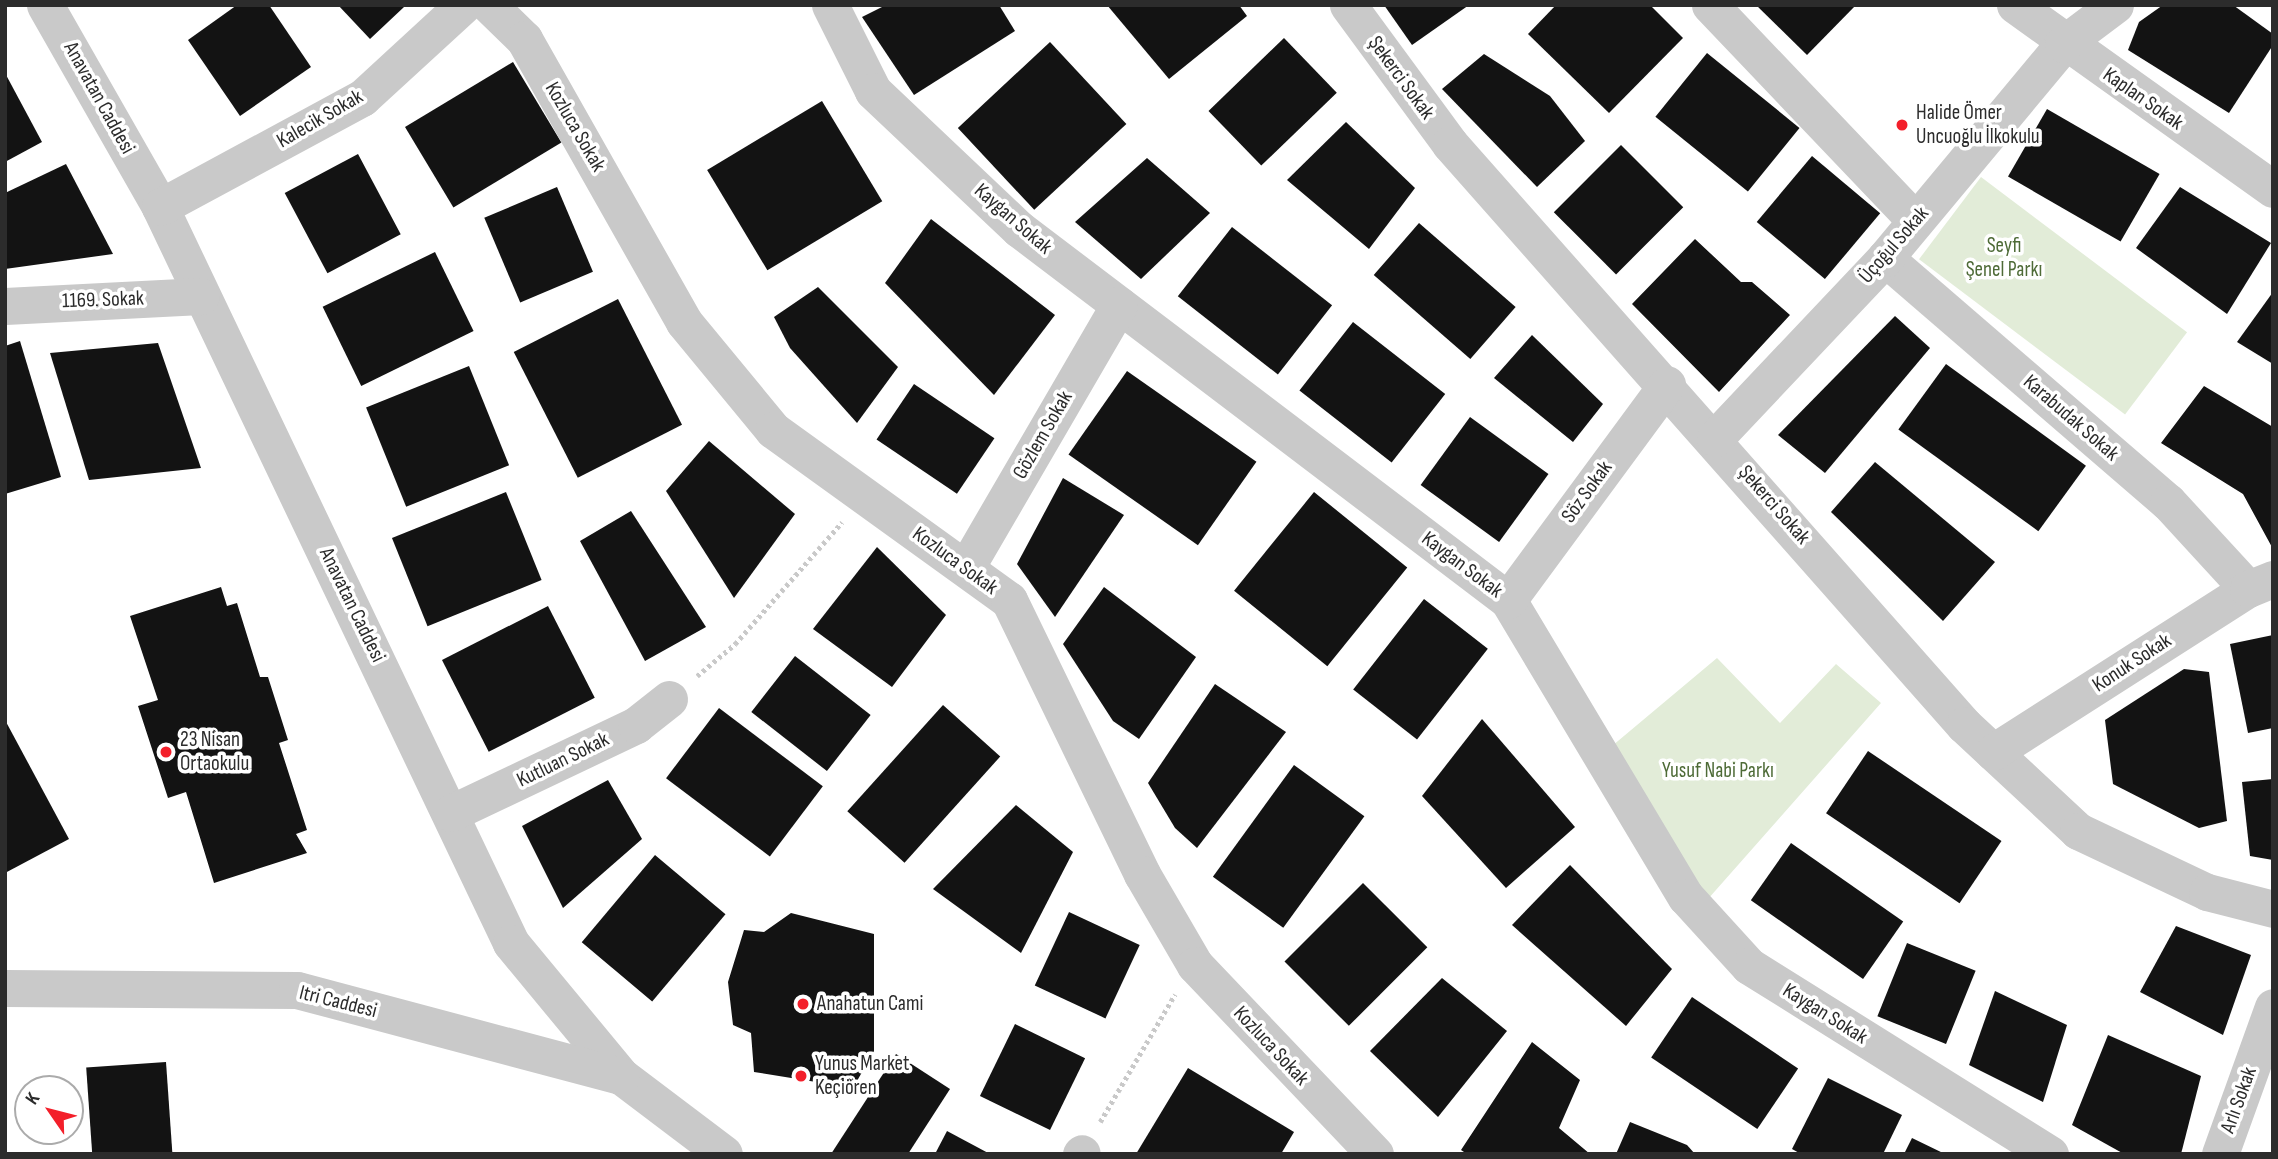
<!DOCTYPE html>
<meta charset="utf-8">
<style>
body{margin:0}
#map{position:relative;width:2278px;height:1159px;overflow:hidden;background:#fff;font-family:"Sofia Sans Condensed",sans-serif}
div>[style]{position:absolute}
.green>*{inset:0;background:#e2ecd8;transform-origin:0 0}
.building>*{inset:0;background:#131313;transform-origin:0 0}
.path>*{height:4.5px;margin-top:-2.25px;transform-origin:0;background:repeating-linear-gradient(90deg,#c9c9c9 0 3.5px,transparent 0 7px)}
.street>*{height:37px;margin:-18.5px;padding:0 18.5px;transform-origin:18.5px;border-radius:18.5px;background:#c9c9c9}
.dots>*{width:19px;height:19px;translate:-50% -50%;box-sizing:border-box;border:4px solid #fff;border-radius:50%}
span{translate:-50% -50%;white-space:nowrap;text-align:center;line-height:1.15;-webkit-text-stroke:7px #fff;paint-order:stroke}
.street-label{font-size:21px;color:#2c2c2c}
.poi-label{font-size:21px;color:#2c2c2c}
.left{translate:0 -50%;text-align:left}
.park-label{font-size:21px;color:#4e6b37}
.frame{position:absolute;inset:0;border:7px solid #2c2c2c;pointer-events:none}
.north{position:absolute;left:14px;top:1075px;width:70px;height:70px;box-sizing:border-box;background:#fff;border:2px solid #ababab;border-radius:50%;rotate:305deg;font-size:19px;font-weight:700;line-height:28px;text-align:center;color:#2c2c2c}
.north::after{content:'';display:block;margin:auto;width:24px;height:32px;background:#f31f2a;clip-path:polygon(50% 0,100% 100%,50% 72%,0 100%)}
</style>
<div id="map">
<div class="green">
<i style="left:1981px;top:177px;width:258px;height:103px;rotate:37deg"></i>
<i style="clip-path:polygon(1717px 658px,1780px 723px,1836px 664px,1881px 703px,1708px 899px,1612px 746px)"></i>
</div>
<div class="building">
<i style="clip-path:polygon(237px 5px,269px 5px,311px 67px,240px 116px,188px 40px)"></i>
<i style="clip-path:polygon(338px 5px,402px 5px,404px 7px,370px 39px)"></i>
<i style="clip-path:polygon(886px 5px,999px 5px,1015px 31px,914px 95px,862px 17px)"></i>
<i style="clip-path:polygon(1107px 5px,1239px 5px,1247px 16px,1169px 79px)"></i>
<i style="clip-path:polygon(1384px 5px,1469px 5px,1412px 45px)"></i>
<i style="clip-path:polygon(1556px 5px,1650px 5px,1683px 38px,1609px 113px,1528px 34px)"></i>
<i style="clip-path:polygon(1756px 5px,1856px 5px,1807px 55px)"></i>
<i style="clip-path:polygon(2163px 5px,2233px 5px,2273px 34px,2273px 45px,2229px 113px,2128px 50px,2139px 22px)"></i>
<i style="left:1284px;top:38px;width:76px;height:105px;rotate:46deg"></i>
<i style="left:1050px;top:42px;width:112px;height:126px;rotate:47deg"></i>
<i style="left:1707px;top:53px;width:119px;height:82px;rotate:39deg"></i>
<i style="clip-path:polygon(1484px 54px,1550px 96px,1585px 141px,1537px 187px,1442px 89px)"></i>
<i style="left:513px;top:62px;width:94px;height:126px;rotate:59deg"></i>
<i style="clip-path:polygon(5px 73px,42px 142px,5px 162px)"></i>
<i style="left:822px;top:101px;width:117px;height:134px;rotate:59deg"></i>
<i style="left:2047px;top:109px;width:130px;height:78px;rotate:30deg"></i>
<i style="clip-path:polygon(1346px 122px,1415px 188px,1369px 249px,1287px 180px)"></i>
<i style="left:1621px;top:145px;width:88px;height:95px;rotate:45deg"></i>
<i style="left:358px;top:154px;width:91px;height:83px;rotate:62deg"></i>
<i style="left:1812px;top:156px;width:89px;height:86px;rotate:40deg"></i>
<i style="clip-path:polygon(1147px 158px,1210px 213px,1141px 279px,1075px 222px)"></i>
<i style="clip-path:polygon(66px 164px,113px 254px,5px 269px,5px 193px)"></i>
<i style="left:557px;top:187px;width:92px;height:79px;rotate:67deg"></i>
<i style="clip-path:polygon(2180px 187px,2271px 243px,2227px 314px,2136px 248px)"></i>
<i style="clip-path:polygon(931px 219px,1055px 315px,994px 395px,885px 283px)"></i>
<i style="left:1419px;top:223px;width:128px;height:69px;rotate:41deg"></i>
<i style="left:1232px;top:227px;width:127px;height:88px;rotate:38deg"></i>
<i style="clip-path:polygon(1695px 239px,1741px 282px,1752px 282px,1790px 315px,1719px 392px,1632px 304px)"></i>
<i style="left:435px;top:252px;width:88px;height:125px;rotate:64deg"></i>
<i style="clip-path:polygon(818px 287px,898px 367px,857px 423px,790px 348px,774px 317px)"></i>
<i style="clip-path:polygon(2273px 292px,2273px 364px,2237px 342px)"></i>
<i style="left:618px;top:299px;width:141px;height:117px;rotate:63deg"></i>
<i style="clip-path:polygon(1895px 316px,1930px 348px,1825px 473px,1778px 435px)"></i>
<i style="left:1353px;top:322px;width:117px;height:87px;rotate:38deg"></i>
<i style="clip-path:polygon(1532px 335px,1603px 404px,1573px 442px,1494px 378px)"></i>
<i style="clip-path:polygon(20px 341px,61px 477px,5px 494px,5px 346px)"></i>
<i style="clip-path:polygon(158px 343px,201px 468px,89px 480px,50px 353px)"></i>
<i style="left:1946px;top:364px;width:173px;height:81px;rotate:36deg"></i>
<i style="left:469px;top:366px;width:107px;height:111px;rotate:68deg"></i>
<i style="left:1127px;top:371px;width:158px;height:102px;rotate:35deg"></i>
<i style="left:914px;top:384px;width:97px;height:67px;rotate:34deg"></i>
<i style="clip-path:polygon(2204px 386px,2273px 427px,2273px 549px,2243px 494px,2161px 443px)"></i>
<i style="left:1470px;top:417px;width:97px;height:84px;rotate:36deg"></i>
<i style="clip-path:polygon(709px 441px,795px 514px,734px 598px,666px 491px)"></i>
<i style="clip-path:polygon(1875px 462px,1995px 562px,1943px 621px,1831px 512px)"></i>
<i style="clip-path:polygon(1063px 478px,1124px 515px,1055px 617px,1017px 564px)"></i>
<i style="left:506px;top:492px;width:95px;height:123px;rotate:68deg"></i>
<i style="left:1314px;top:492px;width:120px;height:127px;rotate:39deg"></i>
<i style="clip-path:polygon(631px 511px,706px 627px,645px 661px,580px 541px)"></i>
<i style="clip-path:polygon(877px 547px,946px 615px,892px 687px,813px 629px)"></i>
<i style="clip-path:polygon(221px 587px,227px 606px,237px 603px,260px 677px,268px 677px,288px 740px,279px 743px,307px 830px,296px 834px,307px 853px,214px 883px,186px 792px,168px 798px,138px 706px,158px 700px,130px 616px)"></i>
<i style="clip-path:polygon(1104px 587px,1196px 657px,1139px 739px,1113px 721px,1063px 644px)"></i>
<i style="left:1424px;top:599px;width:81px;height:115px;rotate:38deg"></i>
<i style="left:548px;top:606px;width:103px;height:119px;rotate:63deg"></i>
<i style="clip-path:polygon(2273px 635px,2273px 728px,2248px 733px,2230px 644px)"></i>
<i style="left:795px;top:656px;width:96px;height:71px;rotate:38deg"></i>
<i style="clip-path:polygon(2184px 669px,2209px 672px,2227px 821px,2199px 828px,2113px 784px,2105px 720px)"></i>
<i style="clip-path:polygon(1215px 684px,1286px 732px,1197px 848px,1175px 828px,1148px 783px)"></i>
<i style="left:943px;top:705px;width:77px;height:143px;rotate:42deg"></i>
<i style="left:719px;top:708px;width:130px;height:88px;rotate:37deg"></i>
<i style="clip-path:polygon(1482px 719px,1575px 827px,1506px 888px,1422px 796px)"></i>
<i style="clip-path:polygon(5px 720px,69px 839px,5px 873px)"></i>
<i style="left:1868px;top:751px;width:161px;height:75px;rotate:34deg"></i>
<i style="left:1294px;top:765px;width:87px;height:138px;rotate:36deg"></i>
<i style="clip-path:polygon(2273px 779px,2273px 860px,2250px 856px,2242px 782px)"></i>
<i style="clip-path:polygon(608px 780px,642px 839px,563px 908px,522px 826px)"></i>
<i style="clip-path:polygon(1016px 805px,1073px 852px,1021px 953px,933px 889px)"></i>
<i style="left:1791px;top:843px;width:137px;height:70px;rotate:35deg"></i>
<i style="left:655px;top:855px;width:92px;height:114px;rotate:40deg"></i>
<i style="clip-path:polygon(1570px 865px,1672px 969px,1626px 1026px,1512px 925px)"></i>
<i style="left:1363px;top:883px;width:91px;height:111px;rotate:45deg"></i>
<i style="left:1069px;top:912px;width:78px;height:81px;rotate:25deg"></i>
<i style="clip-path:polygon(791px 913px,874px 934px,874px 1051px,853px 1088px,754px 1072px,751px 1033px,733px 1025px,728px 982px,744px 930px,764px 932px)"></i>
<i style="clip-path:polygon(2176px 926px,2251px 955px,2223px 1035px,2140px 992px)"></i>
<i style="left:1907px;top:943px;width:74px;height:79px;rotate:22deg"></i>
<i style="clip-path:polygon(1442px 978px,1507px 1031px,1438px 1117px,1370px 1051px)"></i>
<i style="clip-path:polygon(1995px 991px,2067px 1025px,2043px 1102px,1969px 1065px)"></i>
<i style="left:1692px;top:997px;width:128px;height:73px;rotate:34deg"></i>
<i style="left:1015px;top:1024px;width:78px;height:80px;rotate:26deg"></i>
<i style="clip-path:polygon(2108px 1035px,2201px 1076px,2181px 1154px,2124px 1154px,2072px 1125px)"></i>
<i style="clip-path:polygon(1532px 1042px,1580px 1080px,1559px 1128px,1590px 1154px,1467px 1154px,1461px 1150px)"></i>
<i style="clip-path:polygon(896px 1054px,950px 1089px,908px 1154px,831px 1154px)"></i>
<i style="left:166px;top:1062px;width:92px;height:80px;rotate:86deg"></i>
<i style="clip-path:polygon(1188px 1068px,1294px 1132px,1281px 1154px,1136px 1154px)"></i>
<i style="clip-path:polygon(1828px 1078px,1902px 1115px,1883px 1154px,1801px 1154px,1792px 1149px)"></i>
<i style="clip-path:polygon(1630px 1122px,1687px 1145px,1695px 1154px,1616px 1154px)"></i>
<i style="clip-path:polygon(947px 1131px,990px 1154px,935px 1154px)"></i>
<i style="clip-path:polygon(1912px 1138px,1945px 1154px,1904px 1154px)"></i>
</div>
<div class="path">
<i style="left:697px;top:676px;width:50px;rotate:-40.1deg"></i>
<i style="left:735px;top:644px;width:162px;rotate:-48.7deg"></i>
<i style="left:1100px;top:1122px;width:148px;rotate:-59.6deg"></i>
</div>
<div class="street">
<i style="left:45px;top:5px;width:232px;rotate:60.3deg"></i>
<i style="left:160px;top:207px;width:815px;rotate:64.5deg"></i>
<i style="left:511px;top:943px;width:173px;rotate:50.4deg"></i>
<i style="left:621px;top:1076px;width:129px;rotate:37.1deg"></i>
<i style="left:489px;top:5px;width:49px;rotate:44.2deg"></i>
<i style="left:524px;top:39px;width:325px;rotate:60.5deg"></i>
<i style="left:684px;top:322px;width:140px;rotate:50.5deg"></i>
<i style="left:773px;top:430px;width:291px;rotate:35.8deg"></i>
<i style="left:1009px;top:600px;width:305px;rotate:64.1deg"></i>
<i style="left:1142px;top:874px;width:105px;rotate:59.8deg"></i>
<i style="left:1195px;top:965px;width:261px;rotate:46.4deg"></i>
<i style="left:830px;top:5px;width:96px;rotate:63.4deg"></i>
<i style="left:873px;top:91px;width:201px;rotate:43.4deg"></i>
<i style="left:1019px;top:229px;width:614px;rotate:37.19deg"></i>
<i style="left:1508px;top:600px;width:346px;rotate:59.1deg"></i>
<i style="left:1686px;top:897px;width:93px;rotate:47.6deg"></i>
<i style="left:1749px;top:966px;width:355px;rotate:32deg"></i>
<i style="left:1348px;top:5px;width:172px;rotate:53.7deg"></i>
<i style="left:1450px;top:144px;width:776px;rotate:48.5deg"></i>
<i style="left:1964px;top:725px;width:156px;rotate:42.9deg"></i>
<i style="left:2078px;top:831px;width:143px;rotate:25.3deg"></i>
<i style="left:2207px;top:892px;width:68px;rotate:14.4deg"></i>
<i style="left:1710px;top:5px;width:298px;rotate:46.4deg"></i>
<i style="left:2015px;top:5px;width:317px;rotate:35.5deg"></i>
<i style="left:160px;top:207px;width:230px;rotate:-28.4deg"></i>
<i style="left:362px;top:98px;width:137px;rotate:-42.6deg"></i>
<i style="left:1885px;top:258px;width:374px;rotate:40.8deg"></i>
<i style="left:2168px;top:502px;width:118px;rotate:47.4deg"></i>
<i style="left:5px;top:306px;width:196px;rotate:-2.9deg"></i>
<i style="left:1715px;top:438px;width:248px;rotate:-46.6deg"></i>
<i style="left:1885px;top:258px;width:278px;rotate:-50.2deg"></i>
<i style="left:2063px;top:44px;width:65px;rotate:-36.9deg"></i>
<i style="left:967px;top:566px;width:302px;rotate:-59.8deg"></i>
<i style="left:1508px;top:600px;width:268px;rotate:-53.6deg"></i>
<i style="left:1993px;top:752px;width:303px;rotate:-32.6deg"></i>
<i style="left:2248px;top:589px;width:27px;rotate:-22deg"></i>
<i style="left:451px;top:813px;width:205px;rotate:-25.4deg"></i>
<i style="left:636px;top:725px;width:42px;rotate:-38.2deg"></i>
<i style="left:5px;top:988px;width:292px;rotate:0.4deg"></i>
<i style="left:297px;top:990px;width:335px;rotate:14.9deg"></i>
<i style="left:1081px;top:1154px;width:1px;rotate:-45deg"></i>
<i style="left:2220px;top:1154px;width:156px;rotate:-70.2deg"></i>
</div>
<div class="dots">
<i style="left:1902px;top:125px;background:#f31f2a"></i>
<i style="left:166px;top:752px;background:#f31f2a"></i>
<i style="left:803px;top:1004px;background:#f31f2a"></i>
<i style="left:801px;top:1076px;background:#f31f2a"></i>
</div>
<div class="street-label">
<span style="left:1401px;top:78px;rotate:54deg">Şekerci Sokak</span>
<span style="left:99px;top:98px;rotate:61deg">Anavatan Caddesi</span>
<span style="left:2143px;top:99px;rotate:35deg">Kaplan Sokak</span>
<span style="left:320px;top:119px;rotate:-30deg">Kalecik Sokak</span>
<span style="left:575px;top:127px;rotate:60deg">Kozluca Sokak</span>
<span style="left:1013px;top:219px;rotate:41deg">Kaygan Sokak</span>
<span style="left:1894px;top:245px;rotate:-49deg">Üçoğul Sokak</span>
<span style="left:103px;top:300px;rotate:-2deg">1169. Sokak</span>
<span style="left:2071px;top:418px;rotate:41deg">Karabudak Sokak</span>
<span style="left:1043px;top:435px;rotate:-60deg">Gözlem Sokak</span>
<span style="left:1587px;top:492px;rotate:-54deg">Söz Sokak</span>
<span style="left:1774px;top:505px;rotate:49deg">Şekerci Sokak</span>
<span style="left:955px;top:561px;rotate:36deg">Kozluca Sokak</span>
<span style="left:1462px;top:565px;rotate:37deg">Kaygan Sokak</span>
<span style="left:352px;top:605px;rotate:64deg">Anavatan Caddesi</span>
<span style="left:2132px;top:663px;rotate:-33deg">Konuk Sokak</span>
<span style="left:563px;top:760px;rotate:-26deg">Kutluan Sokak</span>
<span style="left:338px;top:1002px;rotate:14deg">Itri Caddesi</span>
<span style="left:1825px;top:1014px;rotate:32deg">Kaygan Sokak</span>
<span style="left:1271px;top:1046px;rotate:47deg">Kozluca Sokak</span>
<span style="left:2239px;top:1100px;rotate:-70deg">Arlı Sokak</span>
</div>
<div class="poi-label">
<span class="left" style="left:1916px;top:125px">Halide Ömer<br>Uncuoğlu İlkokulu</span>
<span class="left" style="left:180px;top:752px">23 Nisan<br>Ortaokulu</span>
<span class="left" style="left:817px;top:1004px">Anahatun Cami</span>
<span class="left" style="left:815px;top:1076px">Yunus Market<br>Keçiören</span>
</div>
<div class="park-label">
<span style="left:2004px;top:258px">Seyfi<br>Şenel Parkı</span>
<span style="left:1718px;top:771px">Yusuf Nabi Parkı</span>
</div>
<div class="frame"></div>
<div class="north">K</div>
</div>
